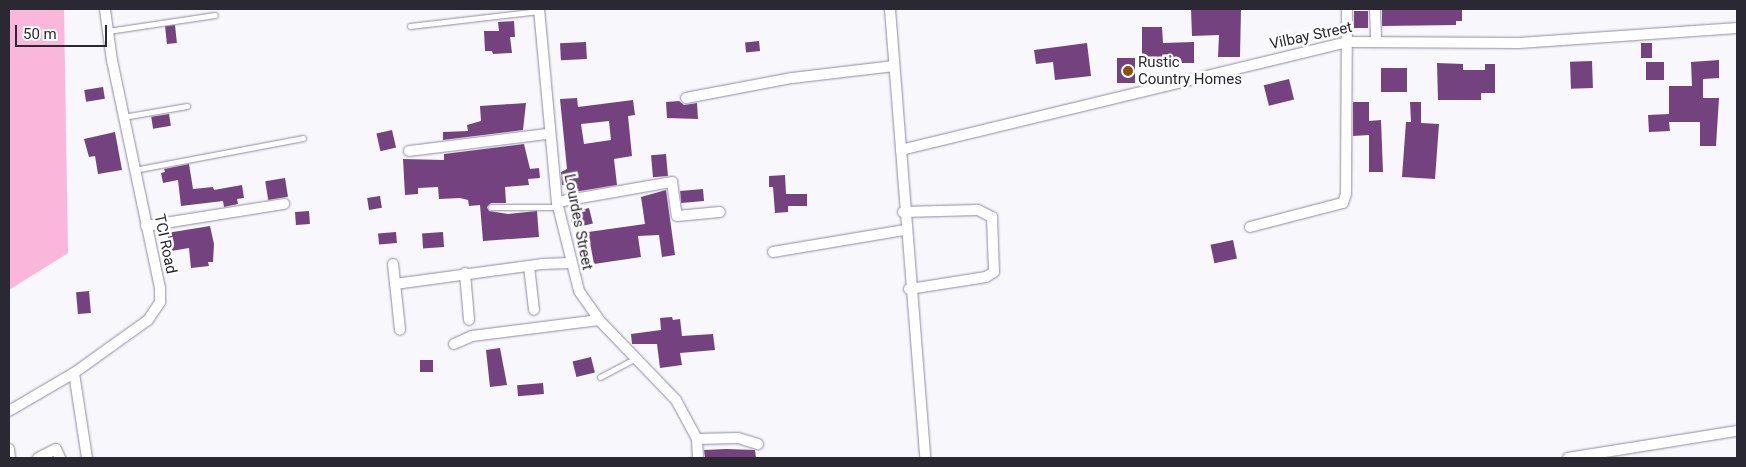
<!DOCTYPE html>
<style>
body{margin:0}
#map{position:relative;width:1746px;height:467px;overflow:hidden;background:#f7f7fc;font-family:Roboto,sans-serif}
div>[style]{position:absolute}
.green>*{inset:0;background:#fbb7db}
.building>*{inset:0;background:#73427f;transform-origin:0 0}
.roads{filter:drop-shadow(0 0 1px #8f8ba3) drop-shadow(0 0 1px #8f8ba3)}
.service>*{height:5px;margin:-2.5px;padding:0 2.5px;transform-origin:2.5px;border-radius:2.5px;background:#fff}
.minor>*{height:10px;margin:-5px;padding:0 5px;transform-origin:5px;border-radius:5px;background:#fff}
.dots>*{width:14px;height:14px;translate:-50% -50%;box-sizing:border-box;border:2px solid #fff;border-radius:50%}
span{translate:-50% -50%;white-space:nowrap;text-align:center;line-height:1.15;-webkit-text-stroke:5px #fff;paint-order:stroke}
.street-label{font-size:15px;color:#2a2832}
.poi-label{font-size:15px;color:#2a2832}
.left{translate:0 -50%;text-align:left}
.frame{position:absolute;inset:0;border:10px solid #2a2832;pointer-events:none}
.scale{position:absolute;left:15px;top:25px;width:92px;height:22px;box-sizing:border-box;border:2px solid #2a2832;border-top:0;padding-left:6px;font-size:15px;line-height:18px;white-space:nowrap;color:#2a2832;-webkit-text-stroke:4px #fff;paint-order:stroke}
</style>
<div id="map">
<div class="green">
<i style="clip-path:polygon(9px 9px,64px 9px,68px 253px,9px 290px)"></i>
</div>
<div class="building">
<i style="clip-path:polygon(1191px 9px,1241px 9px,1240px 57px,1218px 57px,1219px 35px,1192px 36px)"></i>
<i style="clip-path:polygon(1382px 9px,1462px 9px,1462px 21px,1456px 21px,1456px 25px,1382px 26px)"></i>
<i style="left:1354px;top:11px;width:14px;height:17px"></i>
<i style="clip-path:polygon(514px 21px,515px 37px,510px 37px,512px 53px,493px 54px,492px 51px,485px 51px,484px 31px,499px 31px,498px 22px)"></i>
<i style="left:175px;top:25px;width:18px;height:10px;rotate:84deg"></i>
<i style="clip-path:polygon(1142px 27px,1162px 27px,1163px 43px,1194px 42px,1194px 63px,1171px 63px,1170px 58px,1142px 58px)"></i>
<i style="left:759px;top:41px;width:10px;height:14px;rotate:84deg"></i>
<i style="left:586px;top:42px;width:17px;height:26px;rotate:87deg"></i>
<i style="clip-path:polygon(1087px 43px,1091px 76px,1055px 80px,1053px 62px,1036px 64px,1034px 50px)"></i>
<i style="left:1641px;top:43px;width:11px;height:15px"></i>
<i style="left:1117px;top:58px;width:18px;height:25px"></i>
<i style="clip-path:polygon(1719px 60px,1719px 78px,1703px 79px,1703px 98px,1719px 98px,1716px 146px,1700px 146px,1700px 122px,1669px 122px,1670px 131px,1649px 132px,1648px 115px,1669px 114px,1669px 121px,1669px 86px,1692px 86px,1691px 62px)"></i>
<i style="left:1592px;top:61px;width:27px;height:22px;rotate:88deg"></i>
<i style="left:1664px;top:62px;width:18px;height:18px;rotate:90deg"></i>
<i style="clip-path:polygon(1437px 63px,1463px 64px,1463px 70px,1485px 70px,1485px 64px,1495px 64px,1495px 93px,1481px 93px,1481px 100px,1438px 100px)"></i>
<i style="left:1381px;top:68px;width:26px;height:24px"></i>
<i style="left:1289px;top:79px;width:21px;height:26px;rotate:76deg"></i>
<i style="left:103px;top:87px;width:12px;height:19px;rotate:81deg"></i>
<i style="clip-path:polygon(evenodd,577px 98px,578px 107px,633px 100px,635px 115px,628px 116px,632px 156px,614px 159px,617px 185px,568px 193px,567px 185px,562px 185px,561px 172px,567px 169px,560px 99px,577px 98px,609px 121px,611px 140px,584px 144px,581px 124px,609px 121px)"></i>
<i style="clip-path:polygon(679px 101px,684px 105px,697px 103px,698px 119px,667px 118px,666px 102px)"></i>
<i style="clip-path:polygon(1353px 102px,1369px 102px,1369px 121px,1381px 120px,1383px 172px,1369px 172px,1369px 135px,1353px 136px)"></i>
<i style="clip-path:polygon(1410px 102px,1421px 102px,1421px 123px,1439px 124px,1435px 179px,1402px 177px,1406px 122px,1411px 122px)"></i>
<i style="clip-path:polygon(526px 103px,523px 130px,443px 140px,443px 132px,468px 131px,467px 125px,481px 121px,480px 106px)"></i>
<i style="left:169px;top:114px;width:12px;height:18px;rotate:81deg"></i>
<i style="left:392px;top:130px;width:18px;height:16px;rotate:77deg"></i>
<i style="clip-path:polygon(115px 132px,122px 170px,98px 174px,95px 156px,89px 157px,84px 139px)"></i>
<i style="clip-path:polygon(524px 144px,530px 169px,539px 168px,540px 178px,528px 179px,529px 185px,505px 187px,506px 203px,491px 203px,487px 207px,489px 211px,508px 214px,537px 211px,539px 237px,483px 241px,480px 205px,469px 206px,468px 200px,460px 198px,439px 199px,438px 187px,418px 188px,418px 194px,405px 195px,403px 159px,444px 160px,444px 154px)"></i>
<i style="left:666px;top:154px;width:22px;height:15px;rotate:85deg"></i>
<i style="clip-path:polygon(189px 164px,193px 189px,213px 187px,214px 190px,242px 185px,244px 198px,237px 199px,238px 204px,224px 207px,223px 201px,181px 206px,178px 180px,163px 183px,161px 173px,165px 172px,164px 169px)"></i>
<i style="clip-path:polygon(785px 175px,786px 194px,807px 194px,807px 206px,788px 206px,788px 212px,775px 213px,773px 187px,769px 187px,769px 176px)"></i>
<i style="left:285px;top:178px;width:19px;height:20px;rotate:81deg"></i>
<i style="left:703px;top:189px;width:12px;height:23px;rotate:85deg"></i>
<i style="clip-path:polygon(666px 190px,675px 255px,662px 257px,659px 235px,638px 236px,641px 257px,594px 264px,588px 232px,645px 224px,641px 197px)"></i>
<i style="left:380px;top:196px;width:12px;height:13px;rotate:81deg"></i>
<i style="left:589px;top:208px;width:16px;height:20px;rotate:76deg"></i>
<i style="left:309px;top:211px;width:13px;height:14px;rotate:86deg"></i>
<i style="clip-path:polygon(210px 226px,214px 244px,213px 262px,208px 262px,209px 266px,191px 268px,189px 248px,171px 251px,167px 233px)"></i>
<i style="left:396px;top:232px;width:11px;height:18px;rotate:85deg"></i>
<i style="left:443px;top:232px;width:15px;height:21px;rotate:86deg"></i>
<i style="left:1233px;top:240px;width:19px;height:23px;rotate:78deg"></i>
<i style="left:89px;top:291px;width:22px;height:13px;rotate:85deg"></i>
<i style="clip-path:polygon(672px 317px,673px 320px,680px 319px,682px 336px,713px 334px,715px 350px,680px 353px,682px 365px,660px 368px,657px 344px,632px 344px,631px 334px,661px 330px,660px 318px)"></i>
<i style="clip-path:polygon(500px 348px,507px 385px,490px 387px,486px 350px)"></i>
<i style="left:591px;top:357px;width:16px;height:19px;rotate:76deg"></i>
<i style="left:420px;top:360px;width:13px;height:12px"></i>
<i style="left:543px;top:383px;width:11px;height:26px;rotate:85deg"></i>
<i style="clip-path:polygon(726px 449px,755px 450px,756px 458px,705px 458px,704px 450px)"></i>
</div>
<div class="roads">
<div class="service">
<i style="left:410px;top:26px;width:130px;rotate:-6.6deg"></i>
<i style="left:108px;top:31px;width:108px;rotate:-8.5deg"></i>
<i style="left:123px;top:117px;width:65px;rotate:-9.8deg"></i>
<i style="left:134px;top:170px;width:172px;rotate:-10.7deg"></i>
<i style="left:491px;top:207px;width:67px"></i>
<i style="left:600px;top:377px;width:41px;rotate:-27.8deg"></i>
</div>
<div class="minor">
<i style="left:539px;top:9px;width:194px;rotate:84.7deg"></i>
<i style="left:557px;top:202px;width:92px;rotate:76.1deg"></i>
<i style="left:579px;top:291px;width:35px;rotate:55deg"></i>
<i style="left:599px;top:320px;width:111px;rotate:46.1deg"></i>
<i style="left:676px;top:400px;width:44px;rotate:61.7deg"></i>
<i style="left:697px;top:439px;width:19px;rotate:87deg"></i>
<i style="left:890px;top:9px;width:450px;rotate:85.5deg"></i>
<i style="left:1375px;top:9px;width:31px;rotate:88deg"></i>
<i style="left:686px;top:98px;width:108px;rotate:-10.7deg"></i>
<i style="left:792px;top:78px;width:103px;rotate:-6.7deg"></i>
<i style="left:901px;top:150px;width:459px;rotate:-13.6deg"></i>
<i style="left:1347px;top:42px;width:172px;rotate:0.3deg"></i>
<i style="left:1519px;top:43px;width:219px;rotate:-3.9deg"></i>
<i style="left:409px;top:151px;width:140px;rotate:-7deg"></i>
<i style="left:557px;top:202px;width:117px;rotate:-9.9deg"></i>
<i style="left:672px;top:182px;width:34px;rotate:82deg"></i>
<i style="left:677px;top:216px;width:43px;rotate:-5.3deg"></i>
<i style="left:903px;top:212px;width:75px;rotate:-1.5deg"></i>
<i style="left:978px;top:210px;width:16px;rotate:27deg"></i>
<i style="left:992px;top:217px;width:55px;rotate:87.9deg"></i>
<i style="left:994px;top:272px;width:9px;rotate:148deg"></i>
<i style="left:986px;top:277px;width:78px;rotate:171.1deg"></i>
<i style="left:146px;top:226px;width:140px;rotate:-9.1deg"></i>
<i style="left:1250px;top:227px;width:96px;rotate:-14.5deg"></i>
<i style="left:1343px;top:203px;width:9px;rotate:-72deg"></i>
<i style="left:1346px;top:194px;width:185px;rotate:-89.7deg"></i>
<i style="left:773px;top:252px;width:134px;rotate:-9.5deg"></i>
<i style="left:393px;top:264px;width:66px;rotate:83.9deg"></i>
<i style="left:529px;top:266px;width:44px;rotate:83.5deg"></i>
<i style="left:465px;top:273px;width:47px;rotate:85.1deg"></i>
<i style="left:395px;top:284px;width:148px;rotate:-7.7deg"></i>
<i style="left:542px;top:264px;width:28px;rotate:-2deg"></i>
<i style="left:454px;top:344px;width:20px;rotate:-24deg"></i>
<i style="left:472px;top:336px;width:128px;rotate:-7.2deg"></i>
<i style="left:74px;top:373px;width:86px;rotate:81.3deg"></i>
<i style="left:9px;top:411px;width:75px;rotate:-30.3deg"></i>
<i style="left:74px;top:373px;width:91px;rotate:-35.6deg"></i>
<i style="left:148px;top:320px;width:22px;rotate:-56deg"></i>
<i style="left:160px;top:302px;width:14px;rotate:-90deg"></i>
<i style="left:160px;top:288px;width:232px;rotate:-101.9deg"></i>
<i style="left:112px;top:61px;width:52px;rotate:-97.7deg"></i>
<i style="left:697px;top:439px;width:41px;rotate:-1.4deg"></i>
<i style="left:738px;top:438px;width:21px;rotate:17deg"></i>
<i style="left:9px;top:449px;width:9px;rotate:84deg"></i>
<i style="left:38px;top:458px;width:20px;rotate:-27deg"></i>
<i style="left:56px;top:449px;width:10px;rotate:66deg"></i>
<i style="left:1568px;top:458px;width:171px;rotate:-9.1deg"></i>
</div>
</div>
<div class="dots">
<i style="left:1128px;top:71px;background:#8a5107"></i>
</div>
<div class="street-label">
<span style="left:1311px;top:36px;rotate:-12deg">Vilbay Street</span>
<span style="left:578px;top:222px;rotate:79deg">Lourdes Street</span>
<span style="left:165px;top:244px;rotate:78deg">TCI Road</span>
</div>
<div class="poi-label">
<span class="left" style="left:1138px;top:71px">Rustic<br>Country Homes</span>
</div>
<div class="frame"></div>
<div class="scale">50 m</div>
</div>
